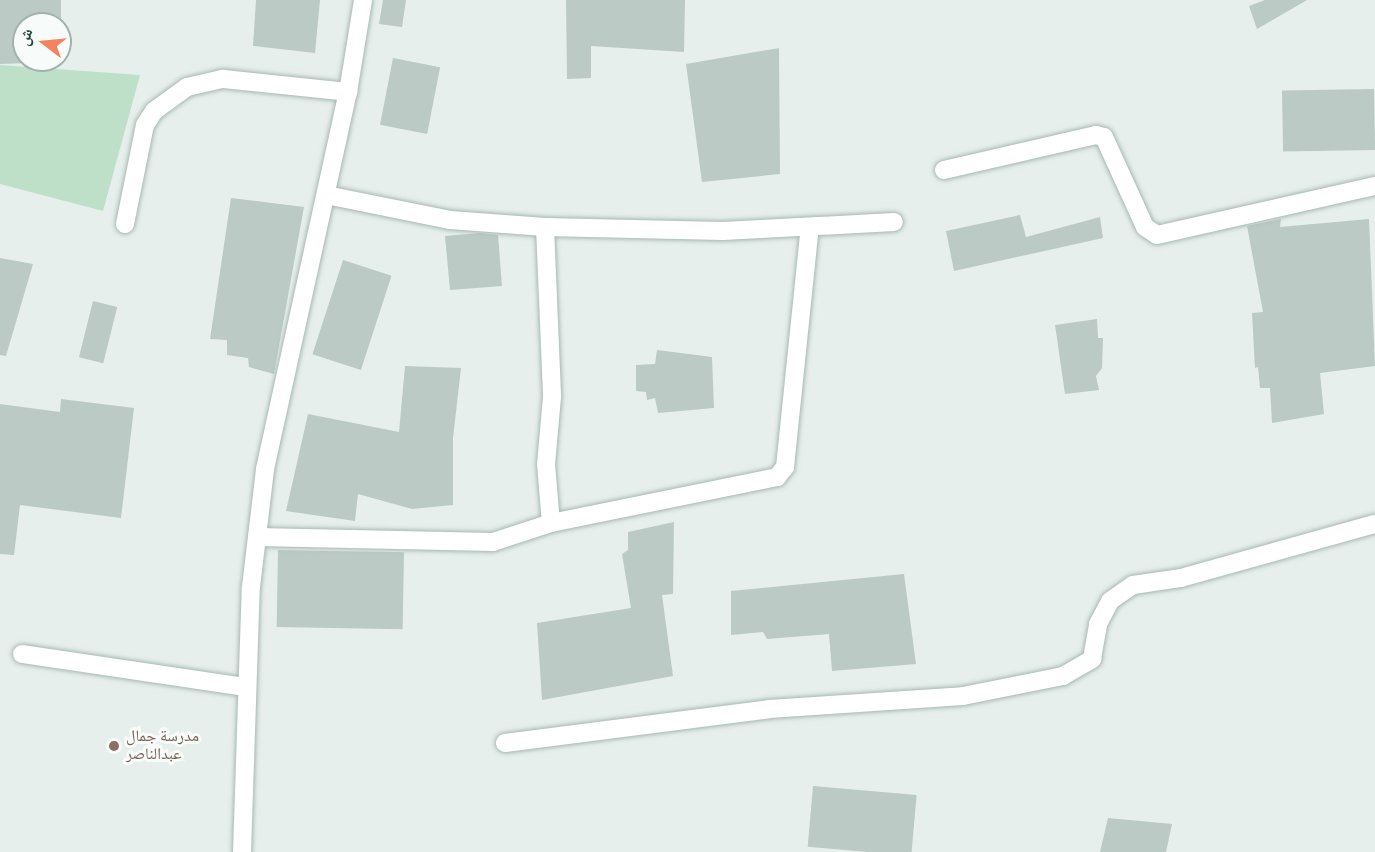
<!DOCTYPE html>
<meta charset="utf-8">
<style>
body{margin:0}
#map{position:relative;width:1375px;height:852px;overflow:hidden;background:#e6efeb;font-family:Overpass,"Noto Naskh Arabic",sans-serif}
div>[style]{position:absolute}
.green>*{inset:0;background:#bfe0c8}
.building>*{inset:0;background:#bbcac4;transform-origin:0 0}
.roads{filter:drop-shadow(0 0 2px #a8b8b2) drop-shadow(0 0 2px #a8b8b2)}
.street>*{height:18px;margin:-9px;padding:0 9px;transform-origin:9px;border-radius:9px;background:#fff}
.dots>*{width:16px;height:16px;translate:-50% -50%;box-sizing:border-box;border:3px solid #f7fbf9;border-radius:50%}
span{translate:-50% -50%;white-space:nowrap;text-align:center;line-height:1.15;-webkit-text-stroke:6px #f7fbf9;paint-order:stroke}
.education-label{font-size:16px;color:#785e54}
.left{translate:0 -50%;text-align:left}
.north{position:absolute;left:12px;top:12px;width:60px;height:60px;box-sizing:border-box;background:#f7fbf9;border:2px solid #a3b1ad;border-radius:50%;rotate:286deg;font-size:16px;font-weight:700;line-height:24px;text-align:center;color:#24423a}
.north::after{content:'';display:block;margin:auto;width:21px;height:27px;background:#f4845f;clip-path:polygon(50% 0,100% 100%,50% 72%,0 100%)}
</style>
<div id="map">
<div class="green">
<i style="clip-path:polygon(0 65px,140px 75px,103px 211px,0 184px)"></i>
</div>
<div class="building">
<i style="clip-path:polygon(evenodd,0 0,61px 0,61px 62px,0 64px,0 0,24px 24px,60px 24px,60px 60px,24px 60px,24px 24px)"></i>
<i style="clip-path:polygon(256px 0,320px 0,315px 53px,253px 46px)"></i>
<i style="clip-path:polygon(383px 0,406px 0,402px 27px,379px 24px)"></i>
<i style="clip-path:polygon(566px 0,685px 0,684px 52px,591px 46px,591px 78px,567px 79px)"></i>
<i style="clip-path:polygon(1265px 0,1307px 0,1257px 29px,1249px 6px)"></i>
<i style="clip-path:polygon(779px 48px,780px 174px,702px 182px,686px 64px)"></i>
<i style="left:393px;top:58px;width:48px;height:68px;rotate:11deg"></i>
<i style="left:1374px;top:89px;width:61px;height:92px;rotate:89deg"></i>
<i style="clip-path:polygon(231px 198px,304px 207px,274px 374px,249px 367px,248px 358px,227px 355px,227px 340px,210px 339px)"></i>
<i style="clip-path:polygon(1020px 215px,1026px 237px,1100px 217px,1103px 238px,954px 271px,946px 231px)"></i>
<i style="clip-path:polygon(1281px 219px,1280px 227px,1369px 219px,1375px 366px,1320px 373px,1324px 414px,1272px 423px,1270px 388px,1260px 388px,1258px 367px,1255px 368px,1252px 313px,1263px 312px,1247px 226px)"></i>
<i style="clip-path:polygon(480px 233px,498px 235px,502px 286px,450px 290px,445px 236px)"></i>
<i style="clip-path:polygon(0 258px,33px 264px,6px 356px,0 355px)"></i>
<i style="left:343px;top:260px;width:51px;height:99px;rotate:18deg"></i>
<i style="left:93px;top:301px;width:25px;height:58px;rotate:14deg"></i>
<i style="clip-path:polygon(1097px 319px,1098px 338px,1103px 338px,1102px 368px,1096px 376px,1099px 390px,1065px 394px,1055px 325px)"></i>
<i style="clip-path:polygon(657px 350px,712px 357px,714px 408px,658px 413px,655px 398px,647px 400px,646px 392px,636px 391px,636px 365px,655px 364px)"></i>
<i style="clip-path:polygon(405px 366px,461px 368px,453px 438px,453px 505px,412px 509px,358px 494px,355px 521px,286px 511px,308px 414px,399px 432px)"></i>
<i style="clip-path:polygon(61px 399px,134px 408px,121px 518px,20px 505px,14px 555px,0 554px,0 404px,60px 412px)"></i>
<i style="clip-path:polygon(674px 522px,673px 594px,662px 595px,673px 676px,542px 700px,537px 623px,631px 608px,622px 554px,628px 550px,628px 532px)"></i>
<i style="left:278px;top:550px;width:126px;height:77px;rotate:1deg"></i>
<i style="clip-path:polygon(904px 574px,916px 664px,832px 671px,829px 634px,767px 639px,763px 632px,731px 635px,731px 591px)"></i>
<i style="left:813px;top:786px;width:104px;height:61px;rotate:5deg"></i>
<i style="clip-path:polygon(1108px 818px,1172px 824px,1166px 852px,1100px 852px)"></i>
</div>
<div class="roads">
<div class="street">
<i style="left:944px;top:170px;width:156px;rotate:-13deg"></i>
<i style="left:1096px;top:135px;width:8px;rotate:14deg"></i>
<i style="left:1104px;top:137px;width:99px;rotate:65.5deg"></i>
<i style="left:1145px;top:227px;width:14px;rotate:34deg"></i>
<i style="left:1157px;top:235px;width:223px;rotate:-12.7deg"></i>
<i style="left:326px;top:195px;width:126px;rotate:11.4deg"></i>
<i style="left:450px;top:220px;width:95px;rotate:4.2deg"></i>
<i style="left:545px;top:227px;width:178px;rotate:1.3deg"></i>
<i style="left:723px;top:231px;width:171px;rotate:-3deg"></i>
<i style="left:125px;top:224px;width:101px;rotate:-78.6deg"></i>
<i style="left:145px;top:125px;width:17px;rotate:-57deg"></i>
<i style="left:154px;top:111px;width:41px;rotate:-36deg"></i>
<i style="left:187px;top:87px;width:37px;rotate:-13deg"></i>
<i style="left:223px;top:79px;width:126px;rotate:5.9deg"></i>
<i style="left:545px;top:227px;width:170px;rotate:87.6deg"></i>
<i style="left:552px;top:397px;width:67px;rotate:95.1deg"></i>
<i style="left:546px;top:464px;width:59px;rotate:85.2deg"></i>
<i style="left:257px;top:537px;width:236px;rotate:1.2deg"></i>
<i style="left:493px;top:542px;width:61px;rotate:-18.1deg"></i>
<i style="left:551px;top:523px;width:231px;rotate:-11.5deg"></i>
<i style="left:777px;top:477px;width:13px;rotate:-51deg"></i>
<i style="left:785px;top:467px;width:241px;rotate:-84.1deg"></i>
<i style="left:22px;top:654px;width:226px;rotate:8.4deg"></i>
<i style="left:505px;top:743px;width:266px;rotate:-7.3deg"></i>
<i style="left:769px;top:709px;width:194px;rotate:-3.8deg"></i>
<i style="left:963px;top:696px;width:102px;rotate:-11.3deg"></i>
<i style="left:1063px;top:676px;width:34px;rotate:-30deg"></i>
<i style="left:1092px;top:659px;width:36px;rotate:-80deg"></i>
<i style="left:1098px;top:624px;width:26px;rotate:-62deg"></i>
<i style="left:1110px;top:601px;width:28px;rotate:-35deg"></i>
<i style="left:1133px;top:585px;width:49px;rotate:-8.3deg"></i>
<i style="left:1181px;top:578px;width:201px;rotate:-15.6deg"></i>
<i style="left:242px;top:852px;width:265px;rotate:-88.1deg"></i>
<i style="left:251px;top:587px;width:119px;rotate:-83.2deg"></i>
<i style="left:265px;top:469px;width:386px;rotate:-77.6deg"></i>
<i style="left:348px;top:92px;width:93px;rotate:-80.7deg"></i>
</div>
</div>
<div class="dots">
<i style="left:114px;top:746px;background:#8d6e63"></i>
</div>
<div class="education-label">
<span class="left" style="left:126px;top:746px">مدرسة جمال<br>عبدالناصر</span>
</div>
<div class="north">ش</div>
</div>
